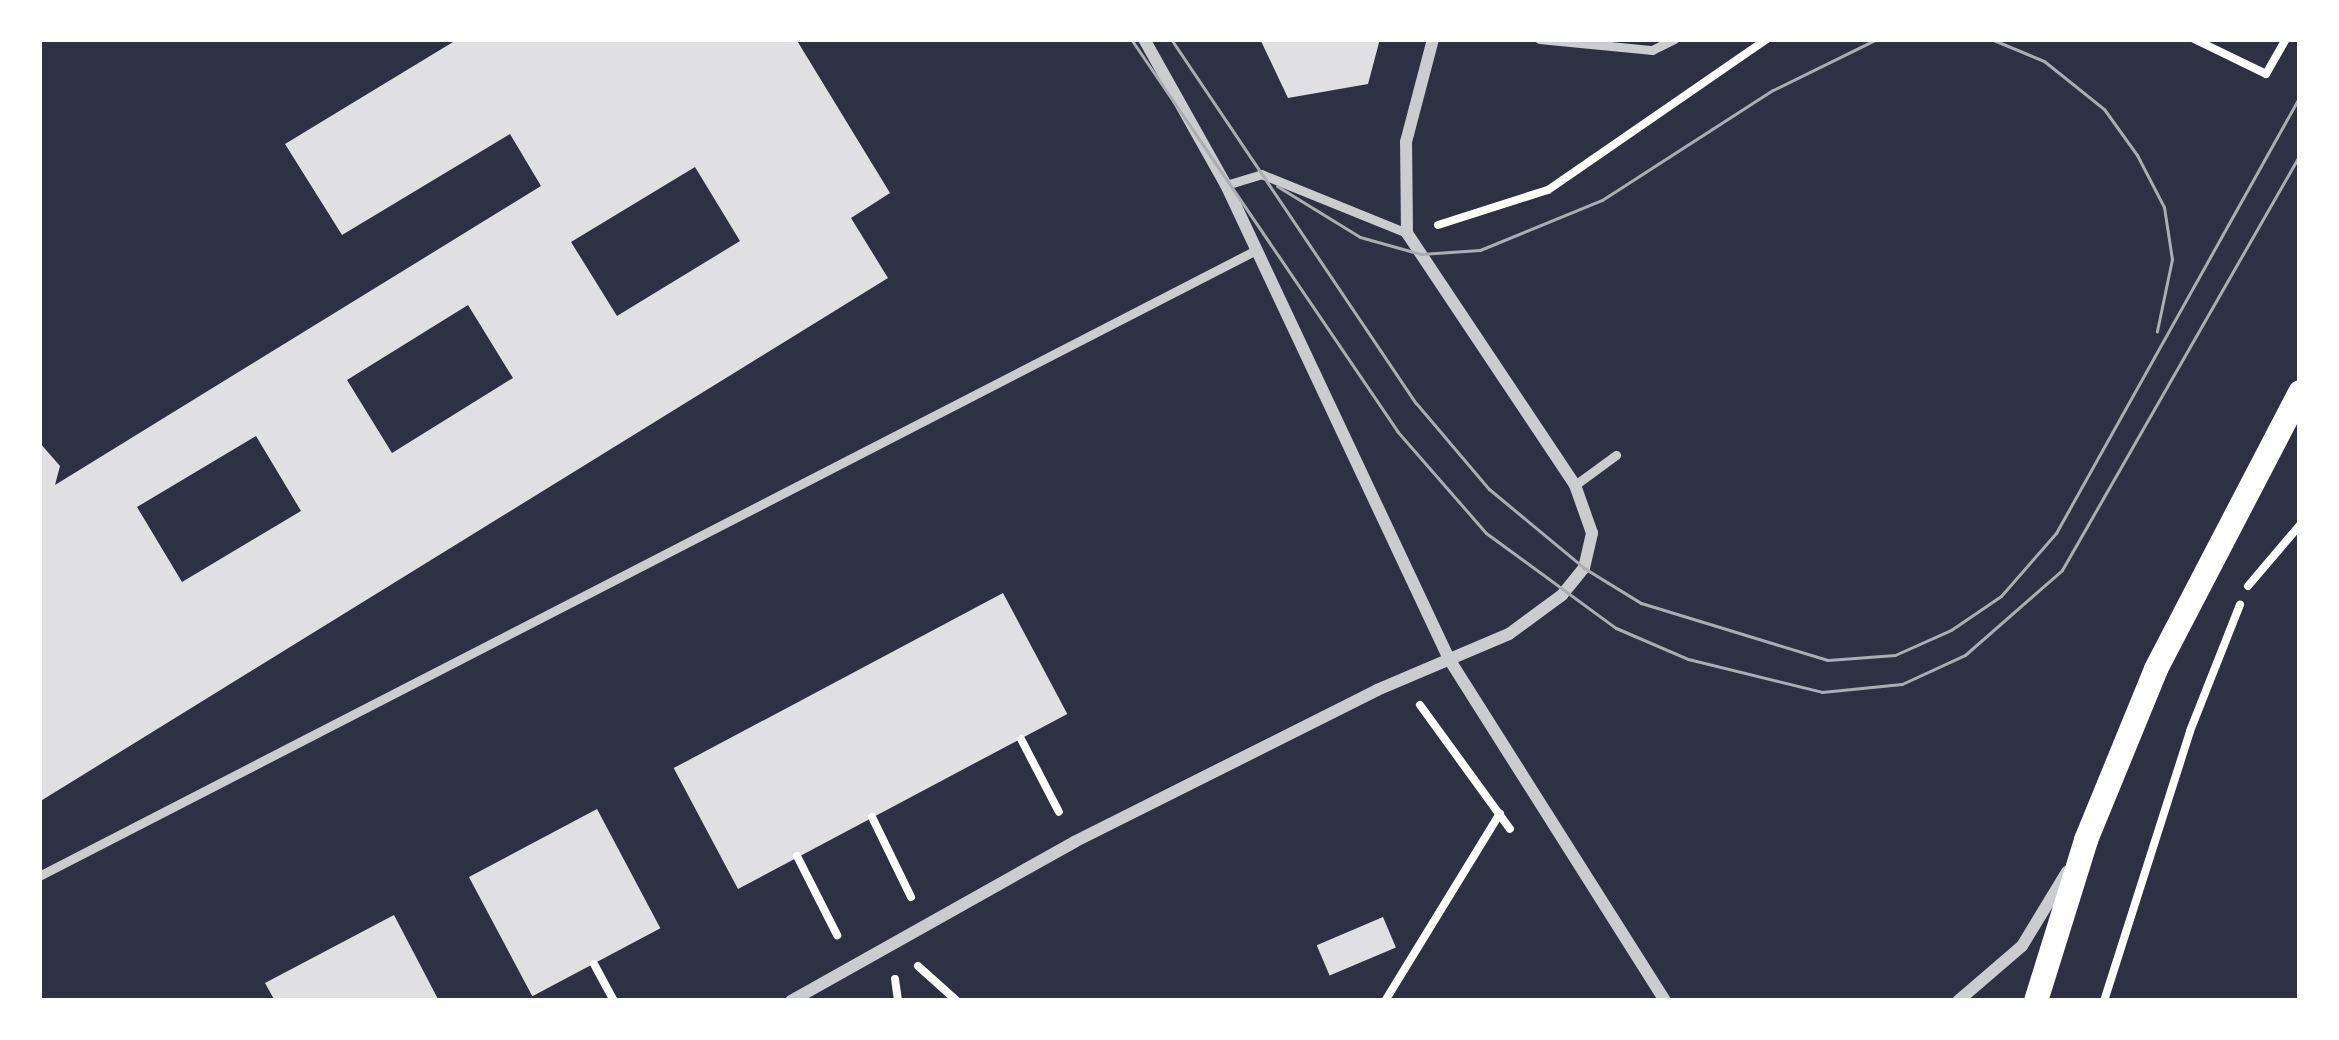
<!DOCTYPE html>
<style>
body{margin:0}
#map{position:relative;width:2339px;height:1040px;overflow:hidden;background:#2d3142;font-family:"Nunito Sans",sans-serif}
div>[style]{position:absolute}
.building>*{inset:0;background:#e0e0e3;transform-origin:0 0}
.path>*{height:8px;margin:-4px;padding:0 4px;transform-origin:4px;border-radius:4px;background:#fff}
.service>*{height:9px;margin:-4.5px;padding:0 4.5px;transform-origin:4.5px;border-radius:4.5px;background:#caccd0}
.minor>*{height:12px;margin:-6px;padding:0 6px;transform-origin:6px;border-radius:6px;background:#caccd0}
.secondary>*{height:24px;margin:-12px;padding:0 12px;transform-origin:12px;border-radius:12px;background:#fff}
.tram>*{height:3px;margin:-1.5px;padding:0 1.5px;transform-origin:1.5px;border-radius:1.5px;background:#abadb3}
span{translate:-50% -50%;white-space:nowrap;text-align:center;line-height:1.15;-webkit-text-stroke:12px #fff;paint-order:stroke}
.frame{position:absolute;inset:0;border:42px solid #fff;pointer-events:none}
</style>
<div id="map">
<div class="building">
<i style="clip-path:polygon(evenodd,458px 39px,796px 39px,890px 193px,851px 218px,888px 278px,39px 802px,39px 442px,60px 466px,55px 485px,541px 186px,510px 134px,342px 235px,285px 144px,458px 39px,695px 167px,740px 241px,617px 316px,571px 242px,695px 167px,458px 39px,468px 305px,513px 378px,392px 453px,347px 380px,468px 305px,458px 39px,256px 436px,301px 511px,182px 582px,137px 507px,256px 436px)"></i>
<i style="clip-path:polygon(1260px 39px,1380px 39px,1368px 84px,1288px 98px)"></i>
<i style="left:1003px;top:593px;width:137px;height:373px;rotate:62deg"></i>
<i style="left:597px;top:809px;width:135px;height:145px;rotate:62deg"></i>
<i style="clip-path:polygon(394px 915px,439px 1001px,275px 1001px,265px 983px)"></i>
<i style="left:1383px;top:917px;width:33px;height:72px;rotate:67deg"></i>
</div>
<div class="path">
<i style="left:2194px;top:39px;width:80px;rotate:25.9deg"></i>
<i style="left:2266px;top:74px;width:40px;rotate:-60.3deg"></i>
<i style="left:1438px;top:225px;width:115px;rotate:-17.7deg"></i>
<i style="left:1548px;top:190px;width:266px;rotate:-34.6deg"></i>
<i style="left:2248px;top:586px;width:80px;rotate:-49.6deg"></i>
<i style="left:1420px;top:705px;width:153px;rotate:54deg"></i>
<i style="left:1021px;top:739px;width:82px;rotate:62.5deg"></i>
<i style="left:872px;top:817px;width:89px;rotate:64deg"></i>
<i style="left:797px;top:856px;width:89px;rotate:63.1deg"></i>
<i style="left:594px;top:964px;width:42px;rotate:61.6deg"></i>
<i style="left:918px;top:966px;width:52px;rotate:41.9deg"></i>
<i style="left:895px;top:979px;width:22px;rotate:82deg"></i>
<i style="left:1385px;top:1001px;width:220px;rotate:-58.5deg"></i>
<i style="left:2104px;top:1001px;width:283px;rotate:-72.3deg"></i>
<i style="left:2190px;top:731px;width:136px;rotate:-68.4deg"></i>
</div>
<div class="service">
<i style="left:1539px;top:39px;width:114px;rotate:5.6deg"></i>
<i style="left:1652px;top:50px;width:25px;rotate:-26deg"></i>
<i style="left:1226px;top:185px;width:37px;rotate:-17deg"></i>
<i style="left:1261px;top:174px;width:157px;rotate:22deg"></i>
<i style="left:1575px;top:485px;width:51px;rotate:-36.2deg"></i>
<i style="left:39px;top:876px;width:1366px;rotate:-27.22deg"></i>
</div>
<div class="minor">
<i style="left:1144px;top:39px;width:167px;rotate:60.7deg"></i>
<i style="left:1226px;top:185px;width:524px;rotate:64.8deg"></i>
<i style="left:1449px;top:659px;width:404px;rotate:57.7deg"></i>
<i style="left:791px;top:1001px;width:325px;rotate:-29.3deg"></i>
<i style="left:1074px;top:842px;width:339px;rotate:-26.6deg"></i>
<i style="left:1377px;top:690px;width:143px;rotate:-23deg"></i>
<i style="left:1509px;top:634px;width:66px;rotate:-36.3deg"></i>
<i style="left:1562px;top:595px;width:35px;rotate:-51deg"></i>
<i style="left:1584px;top:568px;width:36px;rotate:-77deg"></i>
<i style="left:1592px;top:533px;width:51px;rotate:-109.5deg"></i>
<i style="left:1575px;top:485px;width:303px;rotate:-123.7deg"></i>
<i style="left:1407px;top:233px;width:91px;rotate:-90.6deg"></i>
<i style="left:1406px;top:142px;width:106px;rotate:-75.3deg"></i>
<i style="left:1958px;top:1001px;width:84px;rotate:-40.7deg"></i>
<i style="left:2022px;top:946px;width:87px;rotate:-58.7deg"></i>
</div>
<div class="secondary">
<i style="left:2036px;top:1001px;width:169px;rotate:-72.7deg"></i>
<i style="left:2086px;top:840px;width:185px;rotate:-67.7deg"></i>
<i style="left:2156px;top:669px;width:312px;rotate:-62.5deg"></i>
</div>
<div class="tram">
<i style="left:1131px;top:39px;width:474px;rotate:55.8deg"></i>
<i style="left:1397px;top:431px;width:135px;rotate:48.9deg"></i>
<i style="left:1486px;top:533px;width:161px;rotate:36.2deg"></i>
<i style="left:1616px;top:628px;width:78px;rotate:23.3deg"></i>
<i style="left:1688px;top:659px;width:138px;rotate:13.8deg"></i>
<i style="left:1822px;top:692px;width:80px;rotate:-5.7deg"></i>
<i style="left:1902px;top:684px;width:69px;rotate:-24.7deg"></i>
<i style="left:1965px;top:655px;width:129px;rotate:-41.2deg"></i>
<i style="left:2062px;top:570px;width:479px;rotate:-60.2deg"></i>
<i style="left:1171px;top:39px;width:439px;rotate:56.1deg"></i>
<i style="left:1416px;top:403px;width:113px;rotate:49.7deg"></i>
<i style="left:1489px;top:489px;width:124px;rotate:39.7deg"></i>
<i style="left:1584px;top:568px;width:67px;rotate:31.6deg"></i>
<i style="left:1641px;top:603px;width:195px;rotate:17deg"></i>
<i style="left:1828px;top:660px;width:67px;rotate:-4.3deg"></i>
<i style="left:1895px;top:655px;width:61px;rotate:-24.1deg"></i>
<i style="left:1951px;top:630px;width:60px;rotate:-34.2deg"></i>
<i style="left:2001px;top:596px;width:84px;rotate:-48.9deg"></i>
<i style="left:2056px;top:533px;width:501px;rotate:-60.82deg"></i>
<i style="left:1991px;top:39px;width:57px;rotate:22.5deg"></i>
<i style="left:2044px;top:61px;width:77px;rotate:38.7deg"></i>
<i style="left:2104px;top:109px;width:57px;rotate:54.3deg"></i>
<i style="left:2137px;top:155px;width:59px;rotate:62.6deg"></i>
<i style="left:2164px;top:207px;width:53px;rotate:81.3deg"></i>
<i style="left:2172px;top:259px;width:74px;rotate:101.8deg"></i>
<i style="left:1277px;top:186px;width:97px;rotate:31.6deg"></i>
<i style="left:1360px;top:237px;width:63px;rotate:15.6deg"></i>
<i style="left:1421px;top:254px;width:59px;rotate:-3.9deg"></i>
<i style="left:1480px;top:250px;width:132px;rotate:-22.3deg"></i>
<i style="left:1602px;top:200px;width:203px;rotate:-32.8deg"></i>
<i style="left:1773px;top:90px;width:116px;rotate:-26.1deg"></i>
</div>
<div class="frame"></div>
</div>
